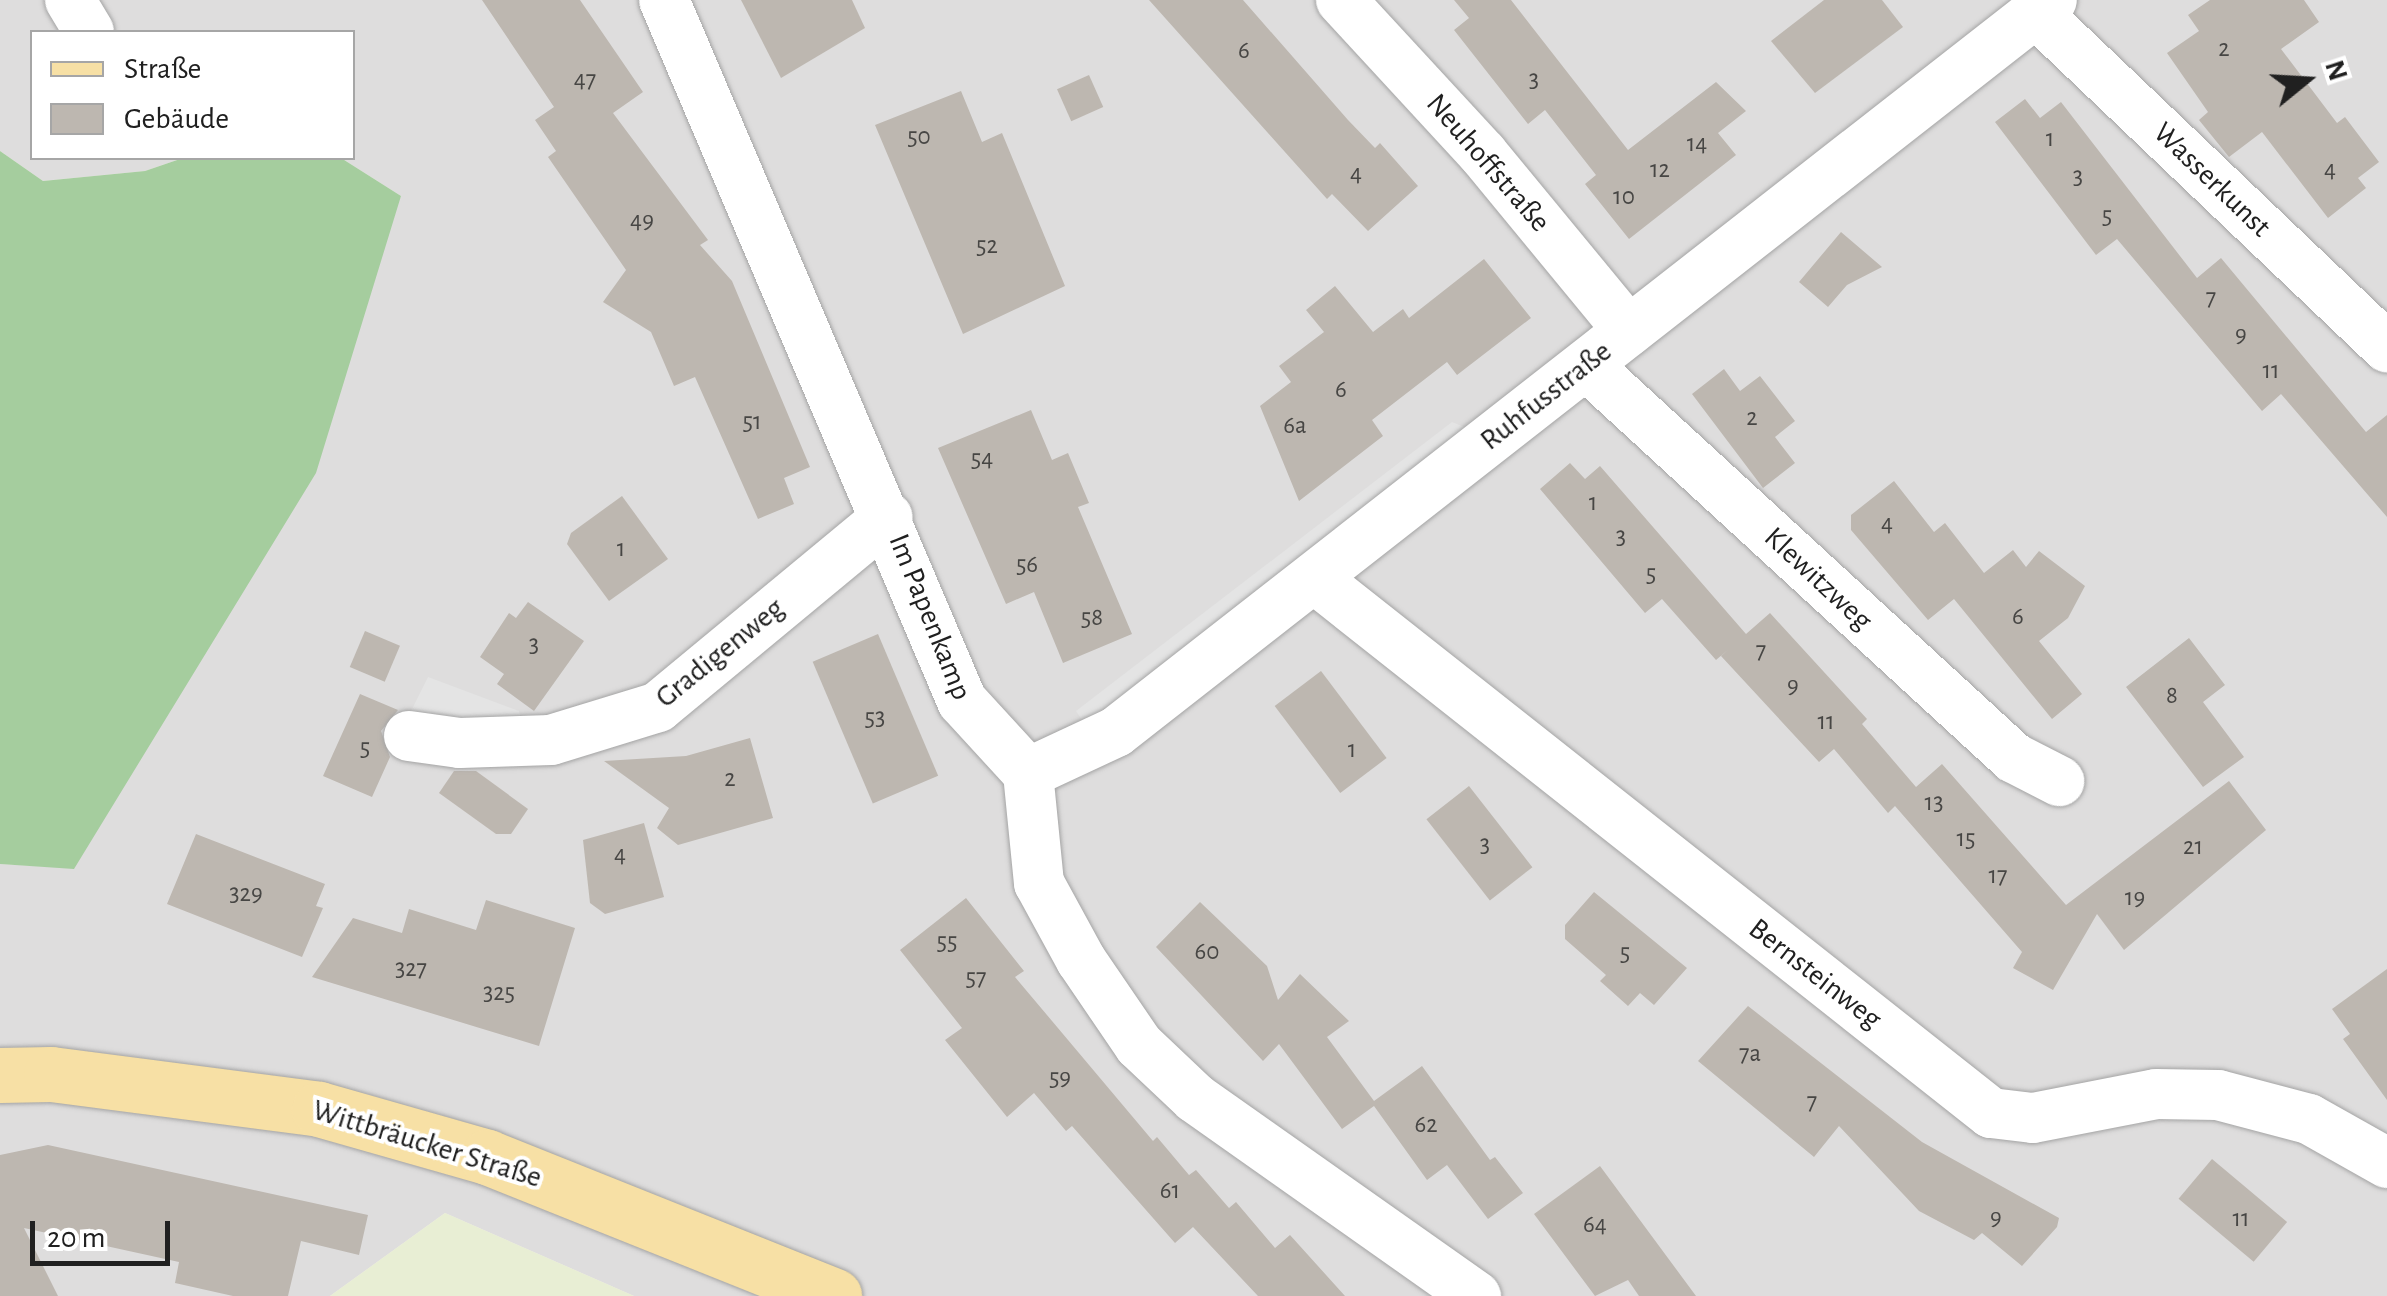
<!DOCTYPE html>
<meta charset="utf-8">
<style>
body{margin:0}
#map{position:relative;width:2387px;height:1296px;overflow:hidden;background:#f0eee7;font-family:"Alegreya Sans",sans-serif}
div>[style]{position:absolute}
.residential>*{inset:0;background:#dedddd}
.farmland>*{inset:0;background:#e8eed4}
.forest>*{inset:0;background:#a5cd9e}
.parking>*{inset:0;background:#e4e4e4}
.building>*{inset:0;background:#bdb7b0;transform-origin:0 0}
.roads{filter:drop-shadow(0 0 2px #a4a4a4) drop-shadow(0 0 2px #a4a4a4)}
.minor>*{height:50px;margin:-25px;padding:0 25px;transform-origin:25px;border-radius:25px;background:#fff}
.major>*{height:55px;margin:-27.5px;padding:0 27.5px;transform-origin:27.5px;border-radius:27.5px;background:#f7e0a5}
span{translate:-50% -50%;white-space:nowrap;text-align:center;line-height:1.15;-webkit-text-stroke:8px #fff;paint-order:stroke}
.number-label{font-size:25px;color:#474644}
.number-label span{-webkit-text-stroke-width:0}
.street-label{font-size:30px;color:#202020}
.legend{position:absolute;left:30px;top:30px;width:325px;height:130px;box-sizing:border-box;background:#fff;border:2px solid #a6a6a6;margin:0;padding:12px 18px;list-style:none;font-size:30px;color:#202020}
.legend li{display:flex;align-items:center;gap:20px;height:50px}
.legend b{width:50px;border:2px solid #a6a6a6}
.north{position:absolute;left:2257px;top:30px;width:100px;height:100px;-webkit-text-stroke:8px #fff;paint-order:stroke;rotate:72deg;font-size:28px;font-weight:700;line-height:40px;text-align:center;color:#202020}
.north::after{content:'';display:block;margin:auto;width:35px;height:45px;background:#202020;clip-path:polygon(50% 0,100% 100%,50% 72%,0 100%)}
.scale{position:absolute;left:30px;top:1221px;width:140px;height:45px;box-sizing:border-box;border:5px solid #202020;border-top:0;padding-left:12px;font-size:30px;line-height:35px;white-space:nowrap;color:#202020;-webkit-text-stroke:8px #fff;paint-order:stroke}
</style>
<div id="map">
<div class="residential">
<i style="clip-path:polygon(0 0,2387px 0,2387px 1296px,634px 1296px,445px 1213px,330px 1296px,0 1296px,0 864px,74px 868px,401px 196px,341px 158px,352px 158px,352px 32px,32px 32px,32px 158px,183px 158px,145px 171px,43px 181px,0 151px)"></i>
</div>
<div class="farmland">
<i style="clip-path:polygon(445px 1213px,634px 1296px,330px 1296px)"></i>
</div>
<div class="forest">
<i style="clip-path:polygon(0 151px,43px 181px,145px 171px,183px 158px,341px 158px,401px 196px,316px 473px,74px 869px,0 864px)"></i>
</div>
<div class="parking">
<i style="clip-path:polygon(1452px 422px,1467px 428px,1087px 727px,1076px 711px)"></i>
<i style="clip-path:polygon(428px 677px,519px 711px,525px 731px,409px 715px)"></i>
</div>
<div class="building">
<i style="clip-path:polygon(482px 0,580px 0,643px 92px,613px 113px,708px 240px,700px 245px,732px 281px,810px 467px,784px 478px,794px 504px,758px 519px,695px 377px,674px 386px,651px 332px,603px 302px,626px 270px,548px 157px,556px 151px,535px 120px,554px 107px)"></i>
<i style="clip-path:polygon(741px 0,852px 0,865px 28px,781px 78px)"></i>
<i style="clip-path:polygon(1149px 0,1243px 0,1348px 120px,1375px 148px,1380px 143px,1418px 186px,1368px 231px,1332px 194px,1327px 199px)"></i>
<i style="clip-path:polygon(1454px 0,1511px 0,1628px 150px,1716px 82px,1746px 111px,1718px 133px,1736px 155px,1629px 239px,1585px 184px,1596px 175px,1545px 110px,1528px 124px,1454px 30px,1469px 18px)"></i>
<i style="clip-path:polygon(1824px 0,1882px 0,1903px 27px,1815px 93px,1771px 41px)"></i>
<i style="clip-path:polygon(2210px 0,2304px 0,2319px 22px,2281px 49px,2337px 123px,2345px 117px,2379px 162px,2358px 178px,2366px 188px,2328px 218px,2262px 132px,2229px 157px,2199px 120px,2208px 112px,2167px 53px,2199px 31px,2188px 15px)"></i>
<i style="left:1089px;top:75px;width:35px;height:35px;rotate:66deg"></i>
<i style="clip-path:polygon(961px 91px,982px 142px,1002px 133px,1065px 286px,963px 334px,875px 125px)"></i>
<i style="clip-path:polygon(2025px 99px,2040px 118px,2061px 102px,2197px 278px,2221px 258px,2366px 432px,2387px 415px,2387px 517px,2281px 394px,2262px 411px,2117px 239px,2096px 255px,1995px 122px)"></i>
<i style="clip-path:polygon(1841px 232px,1882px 267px,1847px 285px,1828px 307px,1799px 282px)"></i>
<i style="clip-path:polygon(1484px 259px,1531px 318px,1457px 375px,1447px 362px,1372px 420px,1383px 436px,1299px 501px,1260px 406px,1291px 382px,1279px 366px,1324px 332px,1306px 310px,1335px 286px,1373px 332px,1403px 309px,1409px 318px)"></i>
<i style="clip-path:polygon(1724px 369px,1740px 391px,1760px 376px,1795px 421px,1775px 437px,1795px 463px,1763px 488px,1692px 394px)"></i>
<i style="clip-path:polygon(1031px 410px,1052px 460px,1068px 453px,1089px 503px,1078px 507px,1132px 634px,1063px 663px,1034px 592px,1006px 604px,938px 448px)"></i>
<i style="clip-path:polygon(1570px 463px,1585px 479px,1600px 466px,1746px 634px,1770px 613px,1867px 719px,1862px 724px,1916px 787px,1942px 764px,2066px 905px,2229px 781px,2266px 830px,2124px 950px,2097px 914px,2053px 990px,2013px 968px,2022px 952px,1895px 806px,1888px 813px,1834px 749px,1819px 762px,1721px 656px,1729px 649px,1716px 660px,1662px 599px,1645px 613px,1540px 489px)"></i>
<i style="clip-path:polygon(1894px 481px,1934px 532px,1945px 523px,1984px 573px,2013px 550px,2026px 567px,2039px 551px,2085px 586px,2068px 618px,2039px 641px,2082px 694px,2052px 719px,1954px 599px,1928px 620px,1851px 530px,1851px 515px)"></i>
<i style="clip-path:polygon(622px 496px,668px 559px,609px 601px,567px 544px,571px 533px)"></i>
<i style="clip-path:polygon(528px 602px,584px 641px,534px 711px,497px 684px,504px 674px,480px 657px,509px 613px,516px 618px)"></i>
<i style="left:365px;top:631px;width:38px;height:39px;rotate:23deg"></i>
<i style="left:878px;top:634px;width:154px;height:71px;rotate:67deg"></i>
<i style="clip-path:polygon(2189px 638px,2225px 685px,2203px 702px,2244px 757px,2203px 787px,2126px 687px)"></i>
<i style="left:1321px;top:671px;width:109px;height:58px;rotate:53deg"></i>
<i style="clip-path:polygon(360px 694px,398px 710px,381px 731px,390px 757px,372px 797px,323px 776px)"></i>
<i style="clip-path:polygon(750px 738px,773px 818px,678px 845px,657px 828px,669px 808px,604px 761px,686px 756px)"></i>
<i style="clip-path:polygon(454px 771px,476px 771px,528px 809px,511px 834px,496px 834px,439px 793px)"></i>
<i style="left:1469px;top:786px;width:103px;height:54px;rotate:52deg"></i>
<i style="clip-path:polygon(644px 823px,664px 897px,605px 914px,590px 903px,583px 840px)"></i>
<i style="clip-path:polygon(196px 834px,325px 884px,316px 906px,323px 908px,302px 957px,167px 904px)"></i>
<i style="clip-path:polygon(1594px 892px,1687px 968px,1654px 1005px,1640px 993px,1628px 1006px,1600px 981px,1606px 975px,1565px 939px,1565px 925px)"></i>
<i style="clip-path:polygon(966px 898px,1024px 971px,1015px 977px,1153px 1141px,1157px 1137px,1189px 1175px,1196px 1170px,1229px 1208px,1236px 1202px,1275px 1248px,1290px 1235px,1345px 1296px,1258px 1296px,1193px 1227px,1175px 1243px,1072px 1126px,1066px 1131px,1034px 1093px,1007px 1117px,945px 1040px,962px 1028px,900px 950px)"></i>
<i style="clip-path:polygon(486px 900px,575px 928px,539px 1046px,312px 977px,353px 918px,402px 933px,409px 909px,476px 930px)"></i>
<i style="clip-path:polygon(1200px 902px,1267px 966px,1278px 1000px,1300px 974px,1349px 1021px,1327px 1037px,1374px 1101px,1422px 1066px,1490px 1160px,1495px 1157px,1523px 1193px,1488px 1219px,1447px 1165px,1427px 1180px,1374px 1106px,1342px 1129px,1279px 1044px,1263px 1061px,1156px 947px)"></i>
<i style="clip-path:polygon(2387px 969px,2387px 1100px,2343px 1039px,2350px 1034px,2332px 1009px)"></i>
<i style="clip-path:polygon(1748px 1006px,1922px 1142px,2059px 1218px,2057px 1227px,2022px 1266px,1982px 1233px,1974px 1240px,1919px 1211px,1839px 1126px,1814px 1157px,1698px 1061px)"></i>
<i style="clip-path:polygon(48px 1145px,368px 1215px,359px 1255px,301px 1241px,288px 1296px,233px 1296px,175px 1283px,179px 1262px,24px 1228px,58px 1296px,0 1296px,0 1155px)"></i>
<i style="left:2212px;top:1159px;width:98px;height:52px;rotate:40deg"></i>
<i style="clip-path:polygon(1600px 1166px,1696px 1296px,1639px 1296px,1628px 1280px,1595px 1296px,1534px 1214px)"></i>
</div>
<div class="roads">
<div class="minor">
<i style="left:70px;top:0;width:37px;rotate:59deg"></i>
<i style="left:664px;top:0;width:762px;rotate:66.97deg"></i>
<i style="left:962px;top:701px;width:98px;rotate:47.5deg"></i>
<i style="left:1028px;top:773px;width:111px;rotate:84.3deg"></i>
<i style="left:1039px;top:883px;width:88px;rotate:61.4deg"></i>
<i style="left:1081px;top:960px;width:103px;rotate:55.7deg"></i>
<i style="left:1139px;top:1045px;width:77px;rotate:43.4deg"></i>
<i style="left:1195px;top:1098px;width:344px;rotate:35.2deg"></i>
<i style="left:1341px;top:0;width:209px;rotate:47.3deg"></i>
<i style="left:1483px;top:154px;width:229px;rotate:50.5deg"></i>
<i style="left:2036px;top:13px;width:485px;rotate:43.6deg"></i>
<i style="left:1586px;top:365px;width:581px;rotate:42.56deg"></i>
<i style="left:2014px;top:758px;width:51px;rotate:27.1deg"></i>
<i style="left:1314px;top:578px;width:863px;rotate:38.32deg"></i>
<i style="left:1991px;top:1113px;width:42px;rotate:6.8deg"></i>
<i style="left:2033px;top:1118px;width:125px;rotate:-11deg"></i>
<i style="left:2156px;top:1094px;width:62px;rotate:0.9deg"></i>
<i style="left:2218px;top:1095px;width:94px;rotate:14.8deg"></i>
<i style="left:2309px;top:1119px;width:90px;rotate:29.4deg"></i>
<i style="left:409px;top:736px;width:51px;rotate:7.8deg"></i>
<i style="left:460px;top:743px;width:91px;rotate:-1.9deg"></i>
<i style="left:551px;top:740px;width:112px;rotate:-17.1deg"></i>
<i style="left:658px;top:707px;width:298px;rotate:-39.6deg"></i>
<i style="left:1028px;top:773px;width:97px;rotate:-25deg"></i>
<i style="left:1116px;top:732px;width:1188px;rotate:-38.03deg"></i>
</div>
<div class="major">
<i style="left:0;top:1075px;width:51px;rotate:-1.1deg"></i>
<i style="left:51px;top:1074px;width:270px;rotate:7.4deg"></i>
<i style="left:319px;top:1109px;width:175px;rotate:15.9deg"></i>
<i style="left:487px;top:1157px;width:374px;rotate:21.8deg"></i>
</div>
</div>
<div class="number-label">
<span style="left:2224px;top:49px">2</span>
<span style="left:1244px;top:51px">6</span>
<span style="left:585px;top:80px">47</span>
<span style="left:1534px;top:80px">3</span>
<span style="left:919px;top:137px">50</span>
<span style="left:2050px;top:139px">1</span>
<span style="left:1697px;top:144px">14</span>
<span style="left:1660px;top:170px">12</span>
<span style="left:2330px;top:170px">4</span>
<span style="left:1356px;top:174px">4</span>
<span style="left:2078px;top:177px">3</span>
<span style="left:1624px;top:197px">10</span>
<span style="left:2107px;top:216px">5</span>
<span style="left:642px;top:221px">49</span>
<span style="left:987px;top:246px">52</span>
<span style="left:2211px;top:298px">7</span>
<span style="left:2241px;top:335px">9</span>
<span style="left:2271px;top:371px">11</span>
<span style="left:1341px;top:390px">6</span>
<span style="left:1752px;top:418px">2</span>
<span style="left:752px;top:422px">51</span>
<span style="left:1295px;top:426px">6a</span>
<span style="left:982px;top:459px">54</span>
<span style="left:1593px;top:503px">1</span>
<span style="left:1887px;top:524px">4</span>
<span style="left:1621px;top:537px">3</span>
<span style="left:621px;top:549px">1</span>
<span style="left:1027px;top:565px">56</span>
<span style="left:1651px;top:574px">5</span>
<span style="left:2018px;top:617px">6</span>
<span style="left:1092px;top:618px">58</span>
<span style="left:534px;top:645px">3</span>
<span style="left:1761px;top:651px">7</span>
<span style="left:1793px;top:686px">9</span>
<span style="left:2172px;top:696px">8</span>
<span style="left:875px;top:718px">53</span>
<span style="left:1826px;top:722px">11</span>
<span style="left:365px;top:748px">5</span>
<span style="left:1352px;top:750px">1</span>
<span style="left:730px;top:779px">2</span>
<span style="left:1934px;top:803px">13</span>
<span style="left:1966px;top:839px">15</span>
<span style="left:1485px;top:845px">3</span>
<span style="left:2193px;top:847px">21</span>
<span style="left:620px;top:855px">4</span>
<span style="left:1998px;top:876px">17</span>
<span style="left:246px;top:894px">329</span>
<span style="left:2135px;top:898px">19</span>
<span style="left:947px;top:942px">55</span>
<span style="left:1207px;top:952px">60</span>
<span style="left:1625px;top:953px">5</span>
<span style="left:411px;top:969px">327</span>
<span style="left:976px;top:978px">57</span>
<span style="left:499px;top:993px">325</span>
<span style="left:1750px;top:1054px">7a</span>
<span style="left:1060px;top:1078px">59</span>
<span style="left:1812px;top:1102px">7</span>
<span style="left:1426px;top:1125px">62</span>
<span style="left:1170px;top:1191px">61</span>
<span style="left:1996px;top:1218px">9</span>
<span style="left:2241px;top:1219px">11</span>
<span style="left:1595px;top:1225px">64</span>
</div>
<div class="street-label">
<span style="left:1488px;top:163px;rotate:49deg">Neuhoffstraße</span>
<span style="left:2212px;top:180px;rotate:44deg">Wasserkunst</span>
<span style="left:1546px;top:396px;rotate:-38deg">Ruhfusstraße</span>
<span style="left:1818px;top:579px;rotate:43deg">Klewitzweg</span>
<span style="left:930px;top:617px;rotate:68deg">Im Papenkamp</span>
<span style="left:720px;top:653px;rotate:-39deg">Gradigenweg</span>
<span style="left:1815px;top:974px;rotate:38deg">Bernsteinweg</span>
<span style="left:427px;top:1144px;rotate:17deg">Wittbräucker Straße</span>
</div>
<ul class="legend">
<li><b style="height:12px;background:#f7e0a5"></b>Straße</li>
<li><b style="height:28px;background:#bdb7b0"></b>Gebäude</li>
</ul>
<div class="north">N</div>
<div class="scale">20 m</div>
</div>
